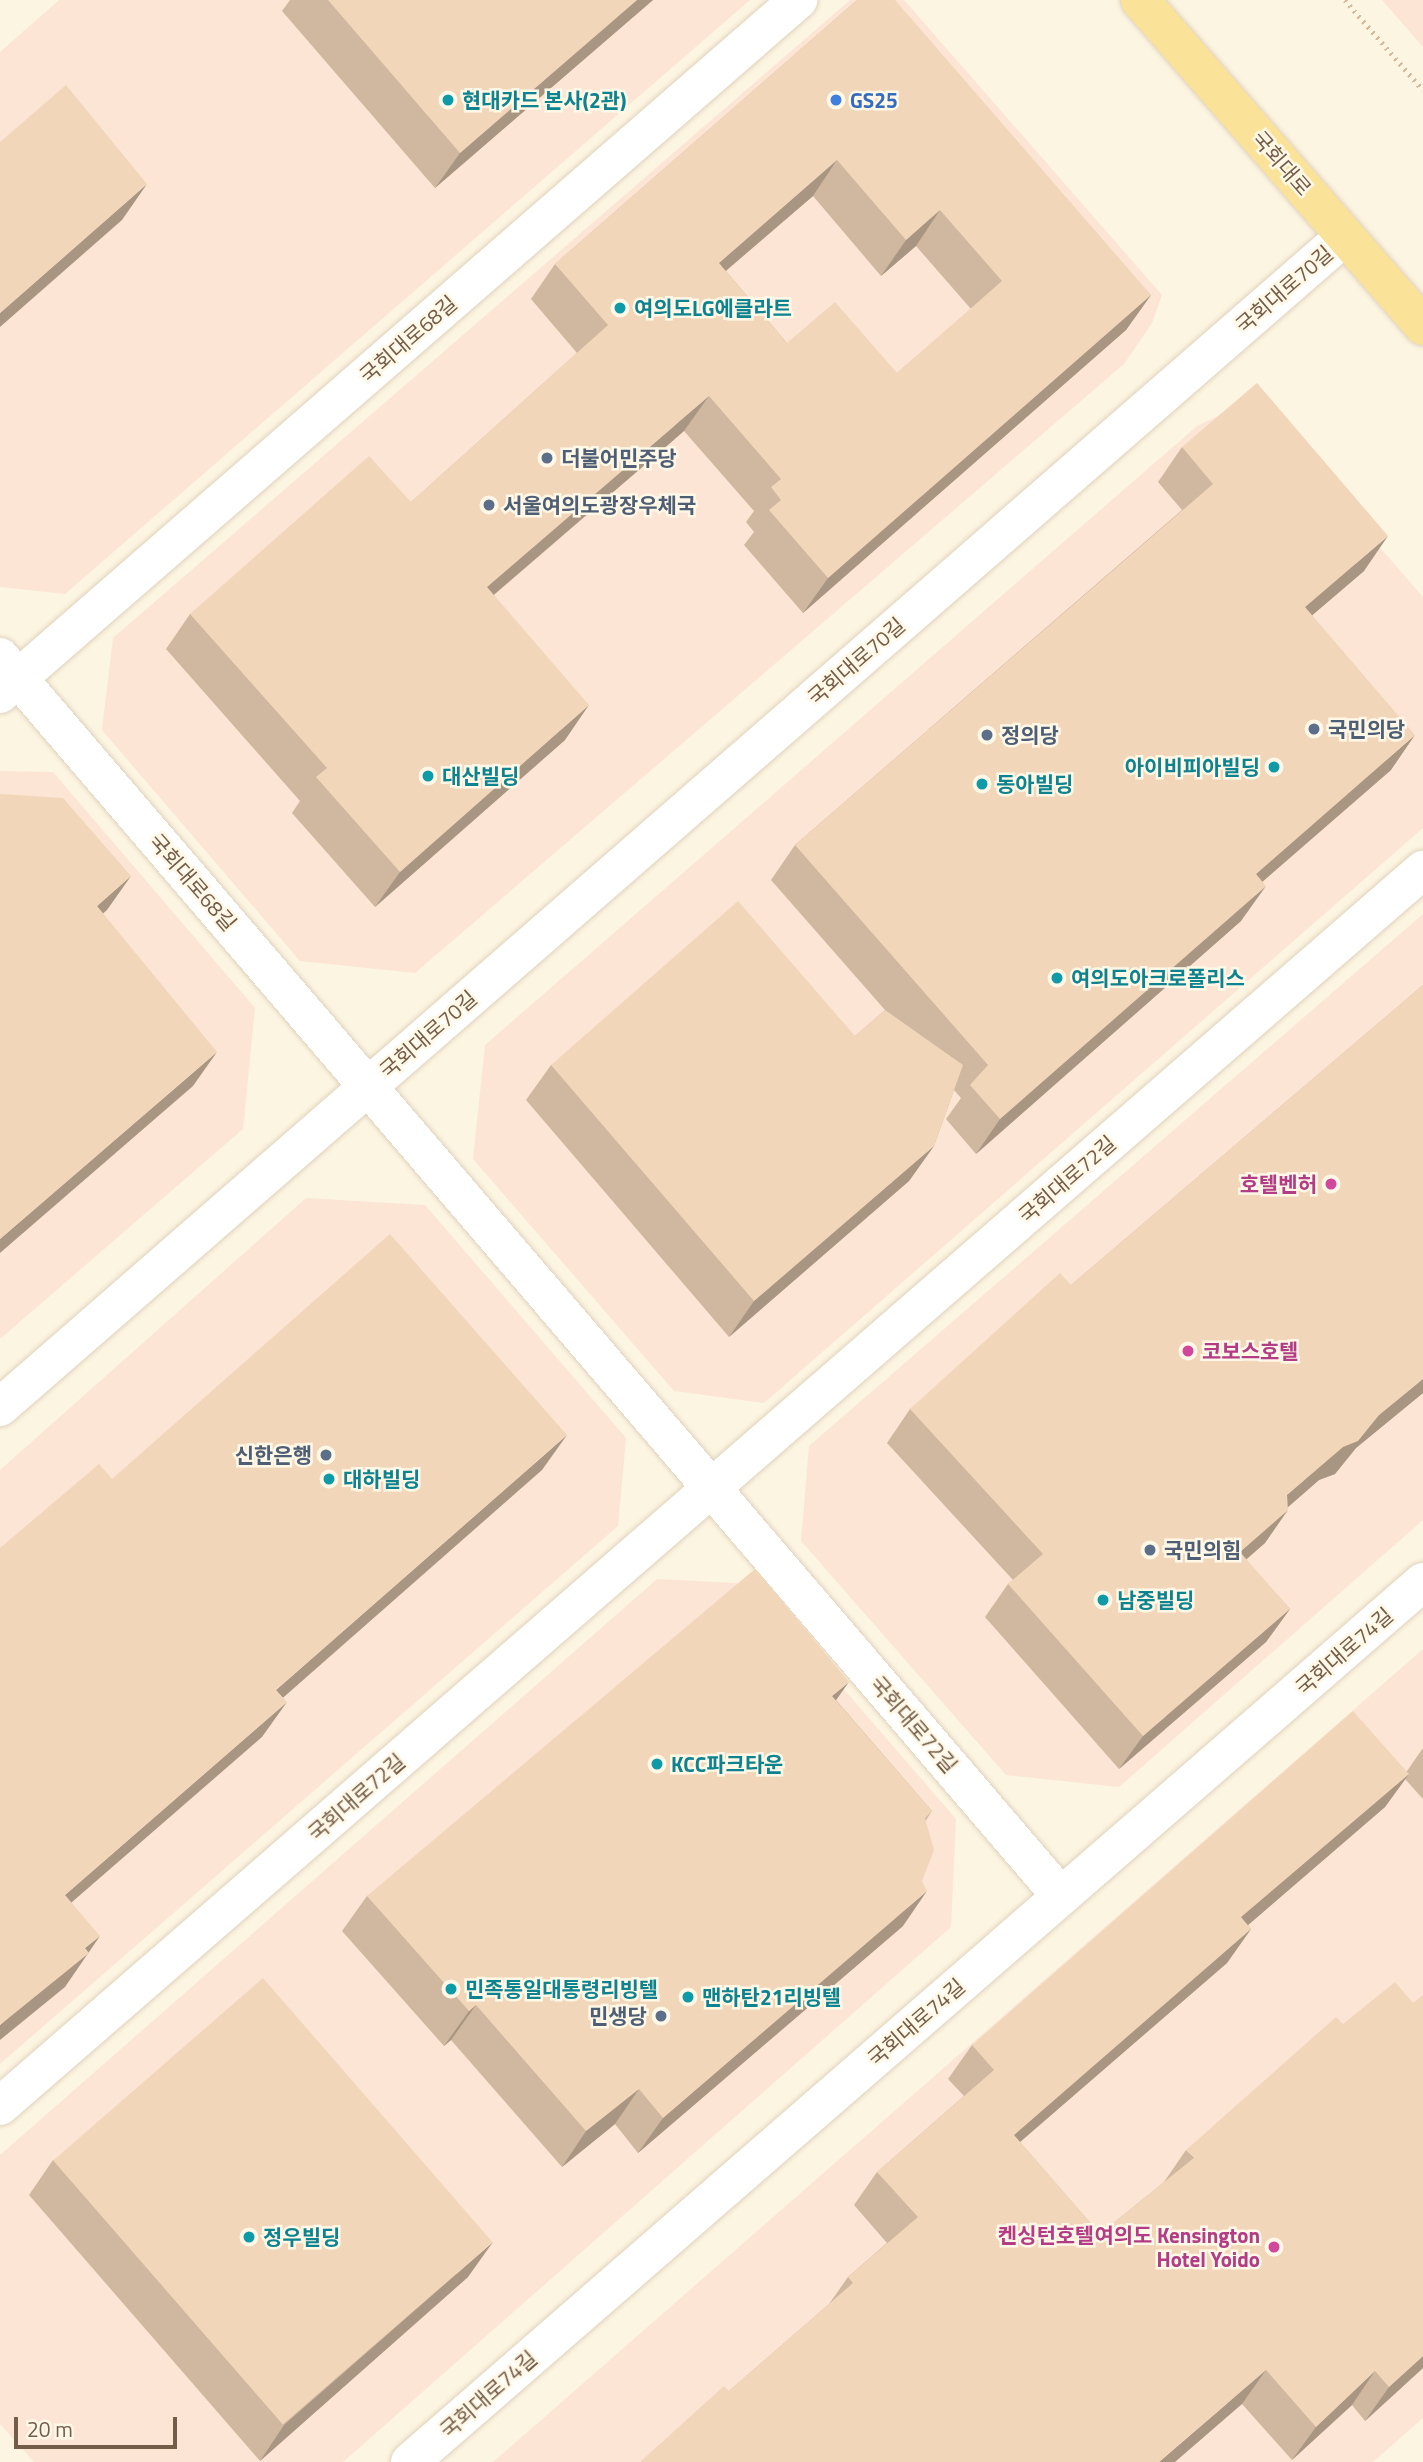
<!DOCTYPE html>
<meta charset="utf-8">
<style>
body{margin:0}
#map{position:relative;width:1423px;height:2462px;overflow:hidden;background:#fcf5e1;font-family:"Titillium Web","Noto Sans KR",sans-serif}
div>[style]{position:absolute}
.commercial>*{inset:0;background:#fce5d5}
.path>*{height:4.5px;margin-top:-2.25px;transform-origin:0;background:repeating-linear-gradient(90deg,#d5b99d 0 2px,transparent 0 7px)}
.roads{filter:drop-shadow(0 0 2px #e0d2bd) drop-shadow(0 0 2px #e0d2bd)}
.minor>*{height:38px;margin:-19px;padding:0 19px;transform-origin:19px;border-radius:19px;background:#fff}
.major>*{height:38px;margin:-19px;padding:0 19px;transform-origin:19px;border-radius:19px;background:#fae299}
.wall>*{inset:0;background:#cfb89f}
.shaded-wall>*{inset:0;background:#a99682}
.building>*{inset:0;background:#f1d6b9;transform-origin:0 0}
.dots>*{width:19px;height:19px;translate:-50% -50%;box-sizing:border-box;border:4px solid #fff8e7;border-radius:50%}
span{translate:-50% -50%;white-space:nowrap;text-align:center;line-height:1.15;-webkit-text-stroke:5px #fff8e7;paint-order:stroke}
.culture-label{font-size:21px;color:#0d838f;font-weight:700}
.left{translate:0 -50%;text-align:left}
.right{translate:-100% -50%;text-align:right}
.shop-label{font-size:21px;color:#366cbe;font-weight:700}
.street-label{font-size:21px;color:#735c48}
.service-label{font-size:21px;color:#4e5e75;font-weight:700}
.hotel-label{font-size:21px;color:#b23c85;font-weight:700}
.scale{position:absolute;left:14px;top:2417px;width:163px;height:32px;box-sizing:border-box;border:4px solid #735c48;border-top:0;padding-left:9px;font-size:21px;line-height:24px;white-space:nowrap;color:#735c48;-webkit-text-stroke:5px #fff8e7;paint-order:stroke}
</style>
<div id="map">
<div class="commercial">
<i style="clip-path:polygon(59px 0,750px 0,65px 594px,0 587px,0 52px)"></i>
<i style="clip-path:polygon(850px 0,904px 0,1162px 295px,1152px 323px,1124px 364px,415px 973px,300px 961px,102px 730px,113px 638px)"></i>
<i style="clip-path:polygon(1382px 0,1423px 0,1423px 47px)"></i>
<i style="clip-path:polygon(1257px 406px,1423px 597px,1423px 828px,764px 1403px,674px 1391px,473px 1159px,485px 1045px,1197px 426px,1226px 412px)"></i>
<i style="clip-path:polygon(0 771px,53px 772px,255px 1008px,243px 1129px,0 1339px)"></i>
<i style="clip-path:polygon(1423px 914px,1423px 1520px,1119px 1787px,1006px 1775px,801px 1541px,809px 1446px)"></i>
<i style="clip-path:polygon(306px 1198px,425px 1205px,626px 1438px,618px 1526px,0 2064px,0 1470px)"></i>
<i style="clip-path:polygon(657px 1579px,753px 1584px,956px 1819px,951px 1927px,343px 2462px,34px 2462px,0 2424px,0 2155px)"></i>
<i style="clip-path:polygon(1423px 1649px,1423px 2418px,1373px 2462px,493px 2462px)"></i>
</div>
<div class="path">
<i style="left:1345px;top:0;width:119px;rotate:49.1deg"></i>
</div>
<div class="roads">
<div class="minor">
<i style="left:0;top:657px;width:1631px;rotate:49.43deg"></i>
<i style="left:0;top:694px;width:1058px;rotate:-41.01deg"></i>
<i style="left:0;top:1407px;width:1783px;rotate:-41.04deg"></i>
<i style="left:0;top:2106px;width:1885px;rotate:-40.98deg"></i>
<i style="left:410px;top:2462px;width:1342px;rotate:-40.98deg"></i>
</div>
<div class="major">
<i style="left:1140px;top:0;width:432px;rotate:49deg"></i>
</div>
</div>
<div class="wall">
<i style="clip-path:polygon(290px 0,653px 0,435px 188px,282px 11px)"></i>
<i style="clip-path:polygon(evenodd,857px 0,1151px 295px,1126px 330px,803px 613px,744px 545px,754px 532px,746px 522px,754px 511px,684px 431px,494px 595px,565px 740px,375px 907px,292px 813px,300px 801px,166px 649px,190px 614px,411px 502px,577px 353px,531px 299px,555px 264px,857px 0,813px 196px,881px 276px,916px 246px,971px 309px,897px 373px,787px 343px,726px 271px,813px 196px)"></i>
<i style="clip-path:polygon(1182px 447px,1364px 571px,1312px 615px,1391px 770px,1262px 882px,1241px 921px,976px 1154px,946px 1119px,961px 1098px,954px 1090px,934px 1146px,909px 1181px,729px 1337px,526px 1100px,551px 1065px,855px 1036px,885px 1010px,771px 880px,795px 845px,1182px 510px,1158px 482px)"></i>
<i style="clip-path:polygon(1423px 985px,1423px 1393px,1356px 1448px,1335px 1474px,1319px 1480px,1288px 1507px,1265px 1543px,1246px 1560px,1290px 1609px,1266px 1642px,1119px 1769px,985px 1617px,1008px 1584px,1013px 1580px,887px 1443px,910px 1409px,1071px 1285px)"></i>
<i style="clip-path:polygon(836px 1700px,932px 1811px,926px 1820px,903px 1926px,638px 2153px,615px 2124px,562px 2167px,451px 2040px,444px 2046px,342px 1931px,367px 1896px)"></i>
<i style="clip-path:polygon(1423px 1748px,1423px 1799px,1405px 1779px,1385px 1807px,1248px 1925px,1251px 1929px,1227px 1963px,1020px 2142px,1100px 2234px,1164px 2182px,1186px 2150px,1423px 2368px,1365px 2421px,1352px 2405px,1292px 2460px,1242px 2404px,729px 2391px,829px 2304px,848px 2277px,887px 2243px,854px 2205px,877px 2172px,964px 2096px,948px 2079px,972px 2045px,1407px 1771px)"></i>
<i style="clip-path:polygon(53px 2160px,468px 2277px,260px 2461px,29px 2195px)"></i>
</div>
<div class="shaded-wall">
<i style="clip-path:polygon(637px 0,653px 0,435px 188px,460px 153px)"></i>
<i style="clip-path:polygon(837px 160px,813px 196px,694px 298px,719px 263px)"></i>
<i style="clip-path:polygon(147px 184px,122px 220px,0 327px,0 313px)"></i>
<i style="clip-path:polygon(940px 210px,916px 246px,881px 276px,906px 240px)"></i>
<i style="clip-path:polygon(1151px 295px,1126px 330px,803px 613px,828px 578px)"></i>
<i style="clip-path:polygon(709px 396px,684px 431px,462px 622px,487px 587px)"></i>
<i style="clip-path:polygon(1388px 536px,1364px 571px,1281px 642px,1305px 607px)"></i>
<i style="clip-path:polygon(589px 705px,565px 740px,375px 907px,400px 872px)"></i>
<i style="clip-path:polygon(1415px 735px,1391px 770px,1231px 909px,1256px 874px)"></i>
<i style="clip-path:polygon(131px 876px,107px 910px,73px 940px,97px 906px)"></i>
<i style="clip-path:polygon(1266px 886px,1241px 921px,976px 1154px,1000px 1119px)"></i>
<i style="clip-path:polygon(217px 1052px,193px 1086px,0 1253px,0 1239px)"></i>
<i style="clip-path:polygon(934px 1146px,909px 1181px,729px 1337px,754px 1301px)"></i>
<i style="clip-path:polygon(1423px 1379px,1423px 1393px,1356px 1448px,1335px 1474px,1319px 1480px,1264px 1528px,1287px 1495px,1379px 1415px)"></i>
<i style="clip-path:polygon(567px 1435px,542px 1470px,252px 1725px,276px 1690px)"></i>
<i style="clip-path:polygon(1288px 1510px,1265px 1543px,1216px 1585px,1240px 1552px)"></i>
<i style="clip-path:polygon(1290px 1609px,1266px 1642px,1119px 1769px,1143px 1736px)"></i>
<i style="clip-path:polygon(849px 1682px,824px 1717px,832px 1696px)"></i>
<i style="clip-path:polygon(287px 1702px,262px 1737px,41px 1929px,65px 1895px)"></i>
<i style="clip-path:polygon(1409px 1774px,1385px 1807px,1218px 1951px,1241px 1917px)"></i>
<i style="clip-path:polygon(927px 1891px,903px 1926px,638px 2153px,663px 2118px)"></i>
<i style="clip-path:polygon(1251px 1929px,1227px 1963px,990px 2168px,1014px 2135px)"></i>
<i style="clip-path:polygon(100px 1936px,65px 1987px,0 2040px,0 2025px,85px 1948px)"></i>
<i style="clip-path:polygon(476px 2005px,451px 2040px,444px 2046px,469px 2011px)"></i>
<i style="clip-path:polygon(639px 2089px,615px 2124px,562px 2167px,586px 2131px)"></i>
<i style="clip-path:polygon(493px 2242px,468px 2277px,260px 2461px,284px 2425px)"></i>
<i style="clip-path:polygon(1423px 2356px,1423px 2368px,1365px 2421px,1389px 2387px)"></i>
<i style="clip-path:polygon(1266px 2370px,1242px 2404px,1175px 2462px,1159px 2462px)"></i>
<i style="clip-path:polygon(1375px 2371px,1352px 2405px,1292px 2460px,1316px 2427px)"></i>
</div>
<div class="building">
<i style="clip-path:polygon(328px 0,637px 0,460px 153px)"></i>
<i style="clip-path:polygon(evenodd,857px 0,895px 0,1151px 295px,828px 578px,769px 510px,781px 500px,771px 487px,781px 479px,709px 396px,487px 587px,589px 705px,400px 872px,316px 777px,327px 768px,190px 614px,369px 456px,411px 502px,608px 325px,555px 264px,857px 0,837px 160px,906px 240px,940px 210px,1002px 281px,897px 373px,835px 302px,787px 343px,719px 263px,837px 160px)"></i>
<i style="clip-path:polygon(66px 85px,147px 184px,0 313px,0 142px)"></i>
<i style="clip-path:polygon(1257px 383px,1388px 536px,1305px 607px,1415px 735px,1256px 874px,1266px 886px,1000px 1119px,970px 1085px,988px 1065px,795px 845px,1213px 484px,1182px 447px)"></i>
<i style="clip-path:polygon(0 794px,63px 798px,131px 876px,97px 906px,217px 1052px,0 1239px)"></i>
<i style="clip-path:polygon(738px 901px,855px 1036px,885px 1010px,963px 1065px,934px 1146px,754px 1301px,551px 1065px)"></i>
<i style="clip-path:polygon(1423px 985px,1423px 1379px,1379px 1415px,1358px 1441px,1343px 1447px,1287px 1495px,1288px 1510px,1240px 1552px,1290px 1609px,1143px 1736px,1008px 1584px,1043px 1554px,910px 1409px,1060px 1273px,1071px 1285px)"></i>
<i style="clip-path:polygon(390px 1234px,567px 1435px,276px 1690px,287px 1702px,65px 1895px,100px 1936px,85px 1948px,89px 1953px,0 2025px,0 1548px,99px 1464px,112px 1479px)"></i>
<i style="clip-path:polygon(755px 1569px,849px 1682px,832px 1696px,932px 1811px,925px 1818px,934px 1850px,922px 1881px,927px 1891px,663px 2118px,639px 2089px,586px 2131px,476px 2005px,469px 2011px,367px 1896px)"></i>
<i style="clip-path:polygon(1353px 1711px,1409px 1774px,1241px 1917px,1251px 1929px,1014px 2135px,1100px 2234px,1195px 2157px,1186px 2150px,1336px 2017px,1343px 2024px,1395px 1982px,1413px 2003px,1423px 1995px,1423px 2356px,1389px 2387px,1375px 2371px,1316px 2427px,1266px 2370px,1159px 2462px,640px 2462px,724px 2386px,729px 2391px,853px 2283px,848px 2277px,918px 2217px,877px 2172px,994px 2070px,972px 2045px)"></i>
<i style="left:263px;top:1978px;width:350px;height:278px;rotate:49deg"></i>
</div>
<div class="dots">
<i style="left:448px;top:100px;background:#0f9aa8"></i>
<i style="left:836px;top:100px;background:#3f7fe0"></i>
<i style="left:620px;top:308px;background:#0f9aa8"></i>
<i style="left:547px;top:458px;background:#5c6f8a"></i>
<i style="left:489px;top:505px;background:#5c6f8a"></i>
<i style="left:1314px;top:729px;background:#5c6f8a"></i>
<i style="left:987px;top:735px;background:#5c6f8a"></i>
<i style="left:1274px;top:767px;background:#0f9aa8"></i>
<i style="left:428px;top:776px;background:#0f9aa8"></i>
<i style="left:982px;top:784px;background:#0f9aa8"></i>
<i style="left:1057px;top:978px;background:#0f9aa8"></i>
<i style="left:1331px;top:1184px;background:#d1479c"></i>
<i style="left:1188px;top:1351px;background:#d1479c"></i>
<i style="left:326px;top:1455px;background:#5c6f8a"></i>
<i style="left:329px;top:1479px;background:#0f9aa8"></i>
<i style="left:1150px;top:1550px;background:#5c6f8a"></i>
<i style="left:1103px;top:1600px;background:#0f9aa8"></i>
<i style="left:657px;top:1764px;background:#0f9aa8"></i>
<i style="left:451px;top:1989px;background:#0f9aa8"></i>
<i style="left:688px;top:1997px;background:#0f9aa8"></i>
<i style="left:661px;top:2016px;background:#5c6f8a"></i>
<i style="left:249px;top:2237px;background:#0f9aa8"></i>
<i style="left:1274px;top:2247px;background:#d1479c"></i>
</div>
<div class="culture-label">
<span class="left" style="left:462px;top:100px">현대카드 본사(2관)</span>
<span class="left" style="left:634px;top:308px">여의도LG에클라트</span>
<span class="right" style="left:1260px;top:767px">아이비피아빌딩</span>
<span class="left" style="left:442px;top:776px">대산빌딩</span>
<span class="left" style="left:996px;top:784px">동아빌딩</span>
<span class="left" style="left:1071px;top:978px">여의도아크로폴리스</span>
<span class="left" style="left:343px;top:1479px">대하빌딩</span>
<span class="left" style="left:1117px;top:1600px">남중빌딩</span>
<span class="left" style="left:671px;top:1764px">KCC파크타운</span>
<span class="left" style="left:465px;top:1989px">민족통일대통령리빙텔</span>
<span class="left" style="left:702px;top:1997px">맨하탄21리빙텔</span>
<span class="left" style="left:263px;top:2237px">정우빌딩</span>
</div>
<div class="shop-label">
<span class="left" style="left:850px;top:100px">GS25</span>
</div>
<div class="street-label">
<span style="left:1282px;top:163px;rotate:49deg">국회대로</span>
<span style="left:1284px;top:289px;rotate:-41deg">국회대로70길</span>
<span style="left:408px;top:339px;rotate:-41deg">국회대로68길</span>
<span style="left:856px;top:661px;rotate:-41deg">국회대로70길</span>
<span style="left:193px;top:882px;rotate:49deg">국회대로68길</span>
<span style="left:428px;top:1034px;rotate:-41deg">국회대로70길</span>
<span style="left:1067px;top:1179px;rotate:-41deg">국회대로72길</span>
<span style="left:1344px;top:1651px;rotate:-41deg">국회대로74길</span>
<span style="left:914px;top:1724px;rotate:49deg">국회대로72길</span>
<span style="left:356px;top:1797px;rotate:-41deg">국회대로72길</span>
<span style="left:916px;top:2022px;rotate:-41deg">국회대로74길</span>
<span style="left:488px;top:2394px;rotate:-41deg">국회대로74길</span>
</div>
<div class="service-label">
<span class="left" style="left:561px;top:458px">더불어민주당</span>
<span class="left" style="left:503px;top:505px">서울여의도광장우체국</span>
<span class="left" style="left:1328px;top:729px">국민의당</span>
<span class="left" style="left:1001px;top:735px">정의당</span>
<span class="right" style="left:312px;top:1455px">신한은행</span>
<span class="left" style="left:1164px;top:1550px">국민의힘</span>
<span class="right" style="left:647px;top:2016px">민생당</span>
</div>
<div class="hotel-label">
<span class="right" style="left:1317px;top:1184px">호텔벤허</span>
<span class="left" style="left:1202px;top:1351px">코보스호텔</span>
<span class="right" style="left:1260px;top:2247px">켄싱턴호텔여의도 Kensington<br>Hotel Yoido</span>
</div>
<div class="scale">20 m</div>
</div>
